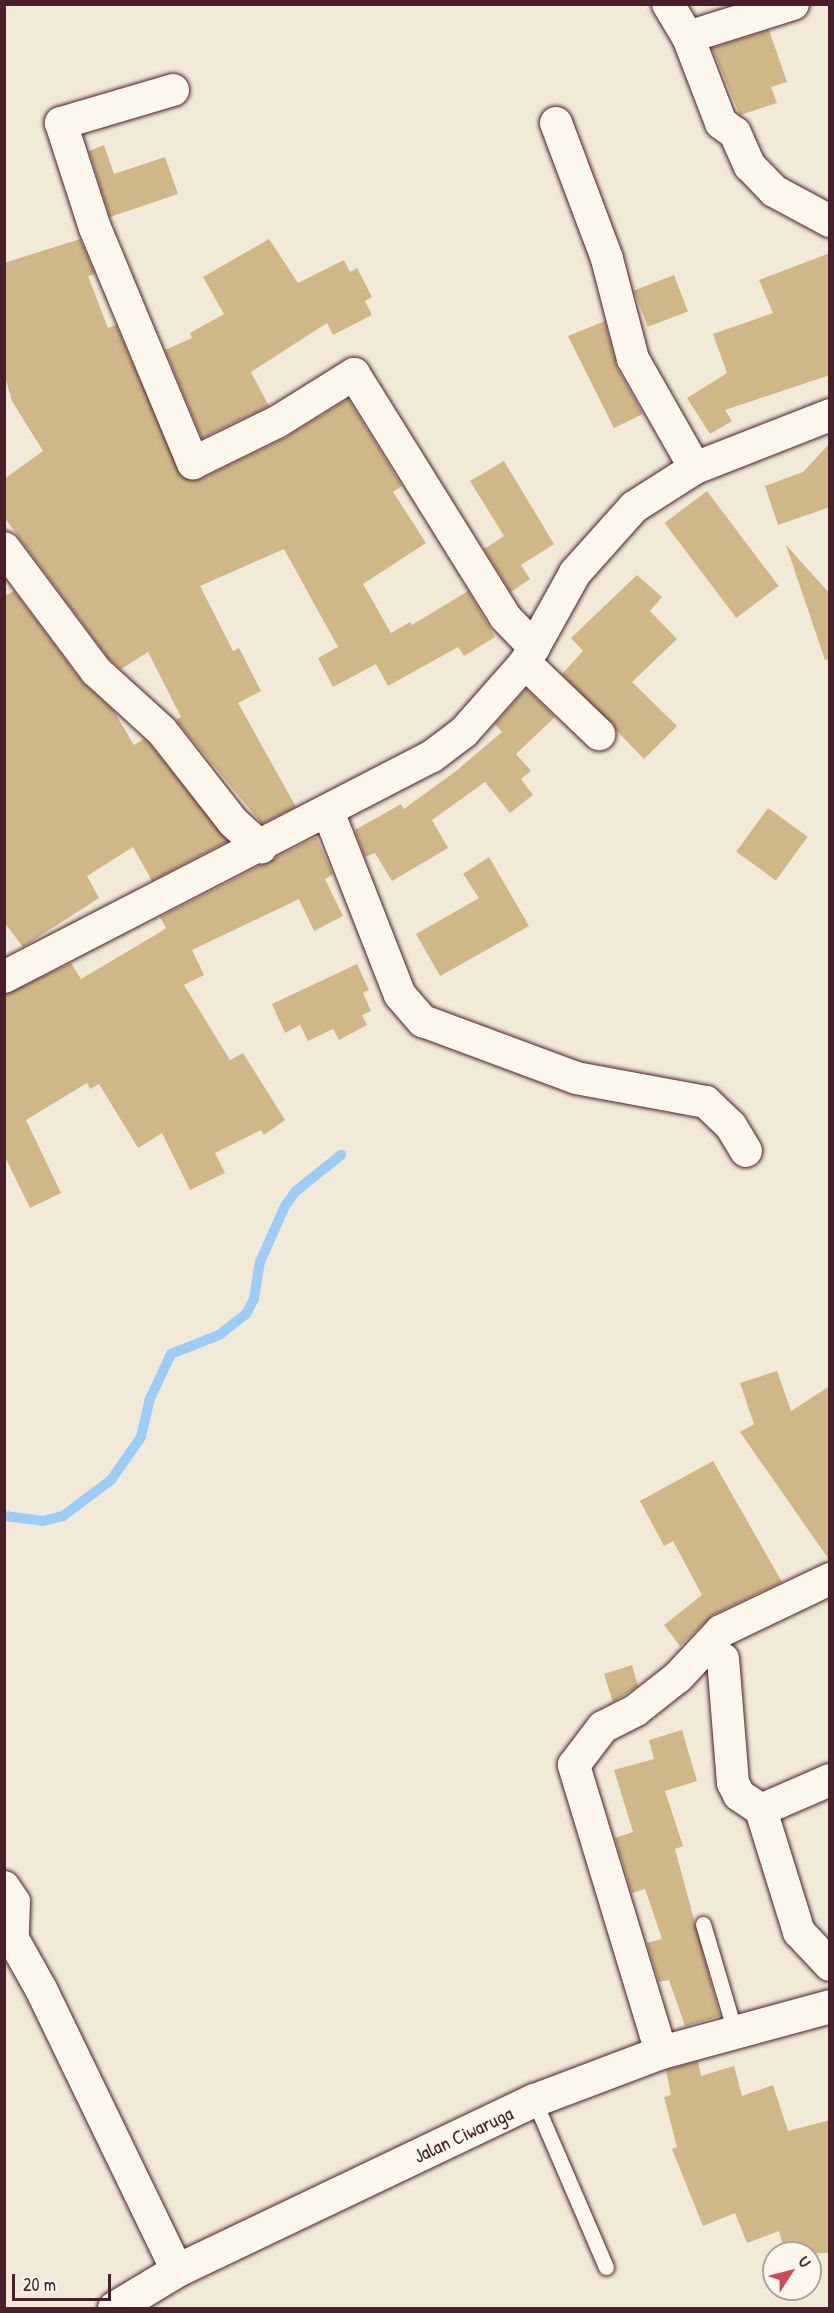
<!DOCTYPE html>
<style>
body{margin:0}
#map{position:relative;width:834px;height:2313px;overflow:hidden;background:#f2ead8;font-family:"Patrick Hand",sans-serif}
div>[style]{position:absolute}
.stream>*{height:10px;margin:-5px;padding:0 5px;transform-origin:5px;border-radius:5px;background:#9bcdf8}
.building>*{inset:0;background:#d0b787;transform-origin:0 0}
.roads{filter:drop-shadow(0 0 2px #4a1f2b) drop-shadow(0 0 2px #4a1f2b)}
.service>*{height:15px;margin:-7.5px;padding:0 7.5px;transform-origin:7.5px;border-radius:7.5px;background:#fbf7ec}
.minor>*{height:32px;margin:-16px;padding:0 16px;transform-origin:16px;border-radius:16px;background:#fbf7ec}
.tertiary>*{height:33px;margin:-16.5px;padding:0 16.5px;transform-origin:16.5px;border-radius:16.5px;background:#fbf7ec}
span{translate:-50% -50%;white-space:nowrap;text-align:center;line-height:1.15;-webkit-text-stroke:5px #fbf7ec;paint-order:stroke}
.street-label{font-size:20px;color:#4a1f2b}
.frame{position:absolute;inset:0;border:6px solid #4a1f2b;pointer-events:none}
.north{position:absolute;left:762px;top:2241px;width:60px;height:60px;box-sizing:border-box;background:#fbf7ec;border:2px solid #b4a19f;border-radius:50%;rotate:54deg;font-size:16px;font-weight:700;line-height:24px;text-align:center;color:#4a1f2b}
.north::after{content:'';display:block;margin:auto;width:21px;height:27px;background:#d1495b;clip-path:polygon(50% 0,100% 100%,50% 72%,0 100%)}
.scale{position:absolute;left:12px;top:2274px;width:99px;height:27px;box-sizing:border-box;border:3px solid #4a1f2b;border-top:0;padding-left:8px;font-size:18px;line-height:21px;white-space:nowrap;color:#4a1f2b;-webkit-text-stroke:4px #fbf7ec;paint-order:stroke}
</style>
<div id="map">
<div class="stream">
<i style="left:4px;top:1516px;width:39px;rotate:7deg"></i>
<i style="left:43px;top:1521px;width:21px;rotate:-14deg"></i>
<i style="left:63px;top:1516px;width:60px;rotate:-36.9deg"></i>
<i style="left:111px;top:1480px;width:52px;rotate:-55.1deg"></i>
<i style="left:141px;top:1437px;width:37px;rotate:-77deg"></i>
<i style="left:149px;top:1401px;width:52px;rotate:-64.9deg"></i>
<i style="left:171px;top:1354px;width:52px;rotate:-21.6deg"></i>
<i style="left:219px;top:1335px;width:34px;rotate:-38deg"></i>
<i style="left:246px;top:1314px;width:17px;rotate:-62deg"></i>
<i style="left:254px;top:1299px;width:37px;rotate:-81deg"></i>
<i style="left:260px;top:1262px;width:61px;rotate:-65.9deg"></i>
<i style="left:285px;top:1206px;width:19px;rotate:-54deg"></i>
<i style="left:296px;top:1191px;width:58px;rotate:-38.7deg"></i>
</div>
<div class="building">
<i style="clip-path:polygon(769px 30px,787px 82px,771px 87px,777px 103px,740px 115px,712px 48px)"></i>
<i style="clip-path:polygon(104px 145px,114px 174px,165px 157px,178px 194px,110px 217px,89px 151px)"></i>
<i style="clip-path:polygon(80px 239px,95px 274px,88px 276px,108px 328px,116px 325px,182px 477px,201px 479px,285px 438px,348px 399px,402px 486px,393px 492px,426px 543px,363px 584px,391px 633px,410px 622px,412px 625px,468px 591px,495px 637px,464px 656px,458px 647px,388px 686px,376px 664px,333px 687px,318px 658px,338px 647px,284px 549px,200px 586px,233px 651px,239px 648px,261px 691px,238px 703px,296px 807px,262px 824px,176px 720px,181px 717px,148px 652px,121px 669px,109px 659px,4px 517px,4px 479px,43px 451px,12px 401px,4px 373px,4px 263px)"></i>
<i style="clip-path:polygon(269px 239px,298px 283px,344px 260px,350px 272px,357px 268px,372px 297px,365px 301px,372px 315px,333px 335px,327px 323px,251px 372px,269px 406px,202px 438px,165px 350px,192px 338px,190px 333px,224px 314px,203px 277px)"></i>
<i style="clip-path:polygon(830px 253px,830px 375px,725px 410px,732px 421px,710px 434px,687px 398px,727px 373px,713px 334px,773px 313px,759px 280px)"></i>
<i style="left:674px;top:275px;width:39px;height:43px;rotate:69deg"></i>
<i style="clip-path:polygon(605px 321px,617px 368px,643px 414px,614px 428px,568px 336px)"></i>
<i style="clip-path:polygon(830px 443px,830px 507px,778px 525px,765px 486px,803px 472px)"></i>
<i style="clip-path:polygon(504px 461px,554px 544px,521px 565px,530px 579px,511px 592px,484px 549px,504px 536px,470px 481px)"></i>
<i style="left:707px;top:491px;width:119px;height:53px;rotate:53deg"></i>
<i style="clip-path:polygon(786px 545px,830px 594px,830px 659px,825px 660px)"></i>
<i style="clip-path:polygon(637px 575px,662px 597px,650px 611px,677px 639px,632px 682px,677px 726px,644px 759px,562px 674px,583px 651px,571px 638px)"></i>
<i style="clip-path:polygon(14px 591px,82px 682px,113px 710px,134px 745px,144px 739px,149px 743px,228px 841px,152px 881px,133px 847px,87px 876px,99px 898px,23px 947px,4px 922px,4px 596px)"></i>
<i style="clip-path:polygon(526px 689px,555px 717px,516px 754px,531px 771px,521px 779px,533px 795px,510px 813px,485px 782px,432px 820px,448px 848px,392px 881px,375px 853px,365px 857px,355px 830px,401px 804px,404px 809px,456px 771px,502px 732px,495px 724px)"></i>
<i style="left:768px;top:808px;width:49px;height:54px;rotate:36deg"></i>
<i style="clip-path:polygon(316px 837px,333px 874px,325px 879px,343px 916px,314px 931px,299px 899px,192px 950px,204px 975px,184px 985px,230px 1060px,243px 1053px,285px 1120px,264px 1135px,261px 1130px,215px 1153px,225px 1173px,190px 1190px,162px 1133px,138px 1148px,99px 1084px,90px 1089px,87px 1083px,26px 1120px,61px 1193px,30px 1208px,4px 1155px,4px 995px,71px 963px,81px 979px,162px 931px,166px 928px,160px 917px)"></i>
<i style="clip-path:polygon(489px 857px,529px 926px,440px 976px,416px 934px,479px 898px,463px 874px)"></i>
<i style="clip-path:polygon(357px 964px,369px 990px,363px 993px,371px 1011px,362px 1015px,367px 1025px,339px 1040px,333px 1029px,308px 1041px,300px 1025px,285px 1033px,272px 1004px)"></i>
<i style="clip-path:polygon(777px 1371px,791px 1411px,830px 1386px,830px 1561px,740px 1432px,754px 1424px,740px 1383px)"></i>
<i style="clip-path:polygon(713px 1461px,782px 1582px,713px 1615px,680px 1646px,664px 1625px,702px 1595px,673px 1541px,664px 1546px,640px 1501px)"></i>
<i style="clip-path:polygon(632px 1665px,638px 1686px,613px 1702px,604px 1674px)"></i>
<i style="clip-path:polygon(682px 1730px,697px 1781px,665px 1791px,683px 1846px,675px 1849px,720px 2016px,685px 2026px,669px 1980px,659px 1982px,647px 1943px,662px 1939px,645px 1889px,632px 1893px,615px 1838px,633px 1832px,614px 1770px,654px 1759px,649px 1740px)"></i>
<i style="clip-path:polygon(698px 2061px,701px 2076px,734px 2066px,742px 2096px,773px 2085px,788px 2131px,830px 2120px,830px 2253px,785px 2253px,779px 2231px,747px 2243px,735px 2213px,703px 2226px,672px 2149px,677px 2147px,664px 2097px,671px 2095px,666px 2070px)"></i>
</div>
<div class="roads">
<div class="service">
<i style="left:703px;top:1924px;width:113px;rotate:73.5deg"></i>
<i style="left:534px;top:2100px;width:182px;rotate:66.7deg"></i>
</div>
<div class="minor">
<i style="left:668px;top:4px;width:39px;rotate:59deg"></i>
<i style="left:688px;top:37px;width:92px;rotate:69deg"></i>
<i style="left:721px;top:123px;width:17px;rotate:36deg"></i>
<i style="left:735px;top:133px;width:36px;rotate:66deg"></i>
<i style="left:750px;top:166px;width:35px;rotate:46deg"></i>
<i style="left:774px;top:191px;width:64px;rotate:28.2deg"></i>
<i style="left:688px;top:37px;width:110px;rotate:-17.4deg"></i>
<i style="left:173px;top:90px;width:117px;rotate:163.6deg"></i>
<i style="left:61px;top:123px;width:110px;rotate:72.1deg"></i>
<i style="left:95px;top:228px;width:255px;rotate:67.4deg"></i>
<i style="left:193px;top:463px;width:93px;rotate:-26deg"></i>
<i style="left:277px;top:422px;width:91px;rotate:-31.9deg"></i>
<i style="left:354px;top:374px;width:286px;rotate:58.1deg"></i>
<i style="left:505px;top:617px;width:42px;rotate:46deg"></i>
<i style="left:556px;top:123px;width:145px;rotate:69.4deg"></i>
<i style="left:607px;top:259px;width:103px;rotate:75.4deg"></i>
<i style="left:633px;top:359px;width:125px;rotate:60.4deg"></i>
<i style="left:4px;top:548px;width:154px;rotate:53.2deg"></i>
<i style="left:96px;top:671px;width:89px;rotate:42.3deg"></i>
<i style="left:162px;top:731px;width:115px;rotate:52deg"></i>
<i style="left:233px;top:822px;width:38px;rotate:42deg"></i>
<i style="left:525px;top:663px;width:103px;rotate:43.8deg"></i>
<i style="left:329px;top:814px;width:194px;rotate:68.6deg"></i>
<i style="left:400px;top:995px;width:35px;rotate:49deg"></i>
<i style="left:423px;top:1021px;width:163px;rotate:20.4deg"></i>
<i style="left:576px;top:1078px;width:132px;rotate:10.5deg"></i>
<i style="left:706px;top:1102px;width:35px;rotate:44deg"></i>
<i style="left:731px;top:1126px;width:29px;rotate:59deg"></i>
<i style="left:4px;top:977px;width:480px;rotate:-27.3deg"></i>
<i style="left:431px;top:757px;width:41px;rotate:-37.1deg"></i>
<i style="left:464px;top:732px;width:92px;rotate:-48.5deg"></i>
<i style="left:525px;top:663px;width:103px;rotate:-60.9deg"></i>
<i style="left:575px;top:573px;width:89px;rotate:-48.2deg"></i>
<i style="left:634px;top:507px;width:72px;rotate:-32.6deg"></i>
<i style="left:695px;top:468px;width:145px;rotate:-21.4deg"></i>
<i style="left:723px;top:1659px;width:124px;rotate:85.4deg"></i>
<i style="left:733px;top:1783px;width:13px;rotate:63deg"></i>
<i style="left:739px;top:1795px;width:27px;rotate:34deg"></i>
<i style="left:830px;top:1780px;width:75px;rotate:156.5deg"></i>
<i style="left:761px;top:1810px;width:128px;rotate:72.7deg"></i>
<i style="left:799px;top:1932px;width:45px;rotate:46.8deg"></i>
<i style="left:4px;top:1887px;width:18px;rotate:56deg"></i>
<i style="left:14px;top:1902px;width:37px;rotate:92deg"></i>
<i style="left:4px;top:1936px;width:9px;rotate:18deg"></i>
<i style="left:13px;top:1939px;width:57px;rotate:60.8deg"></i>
<i style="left:41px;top:1989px;width:312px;rotate:64.2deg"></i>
<i style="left:661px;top:2052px;width:300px;rotate:-106.9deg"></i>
<i style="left:574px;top:1765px;width:48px;rotate:-52.7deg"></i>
<i style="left:603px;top:1727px;width:37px;rotate:-27deg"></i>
<i style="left:636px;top:1710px;width:53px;rotate:-38.2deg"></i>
<i style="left:678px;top:1677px;width:63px;rotate:-46.9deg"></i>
<i style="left:721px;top:1631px;width:121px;rotate:-25.5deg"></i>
</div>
<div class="tertiary">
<i style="left:114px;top:2308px;width:74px;rotate:-31.1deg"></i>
<i style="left:177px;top:2270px;width:395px;rotate:-25.5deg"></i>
<i style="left:534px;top:2100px;width:136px;rotate:-20.7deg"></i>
<i style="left:661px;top:2052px;width:175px;rotate:-15.2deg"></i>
</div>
</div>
<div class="street-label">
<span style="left:463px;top:2134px;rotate:-25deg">Jalan Ciwaruga</span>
</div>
<div class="frame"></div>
<div class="north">U</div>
<div class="scale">20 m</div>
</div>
